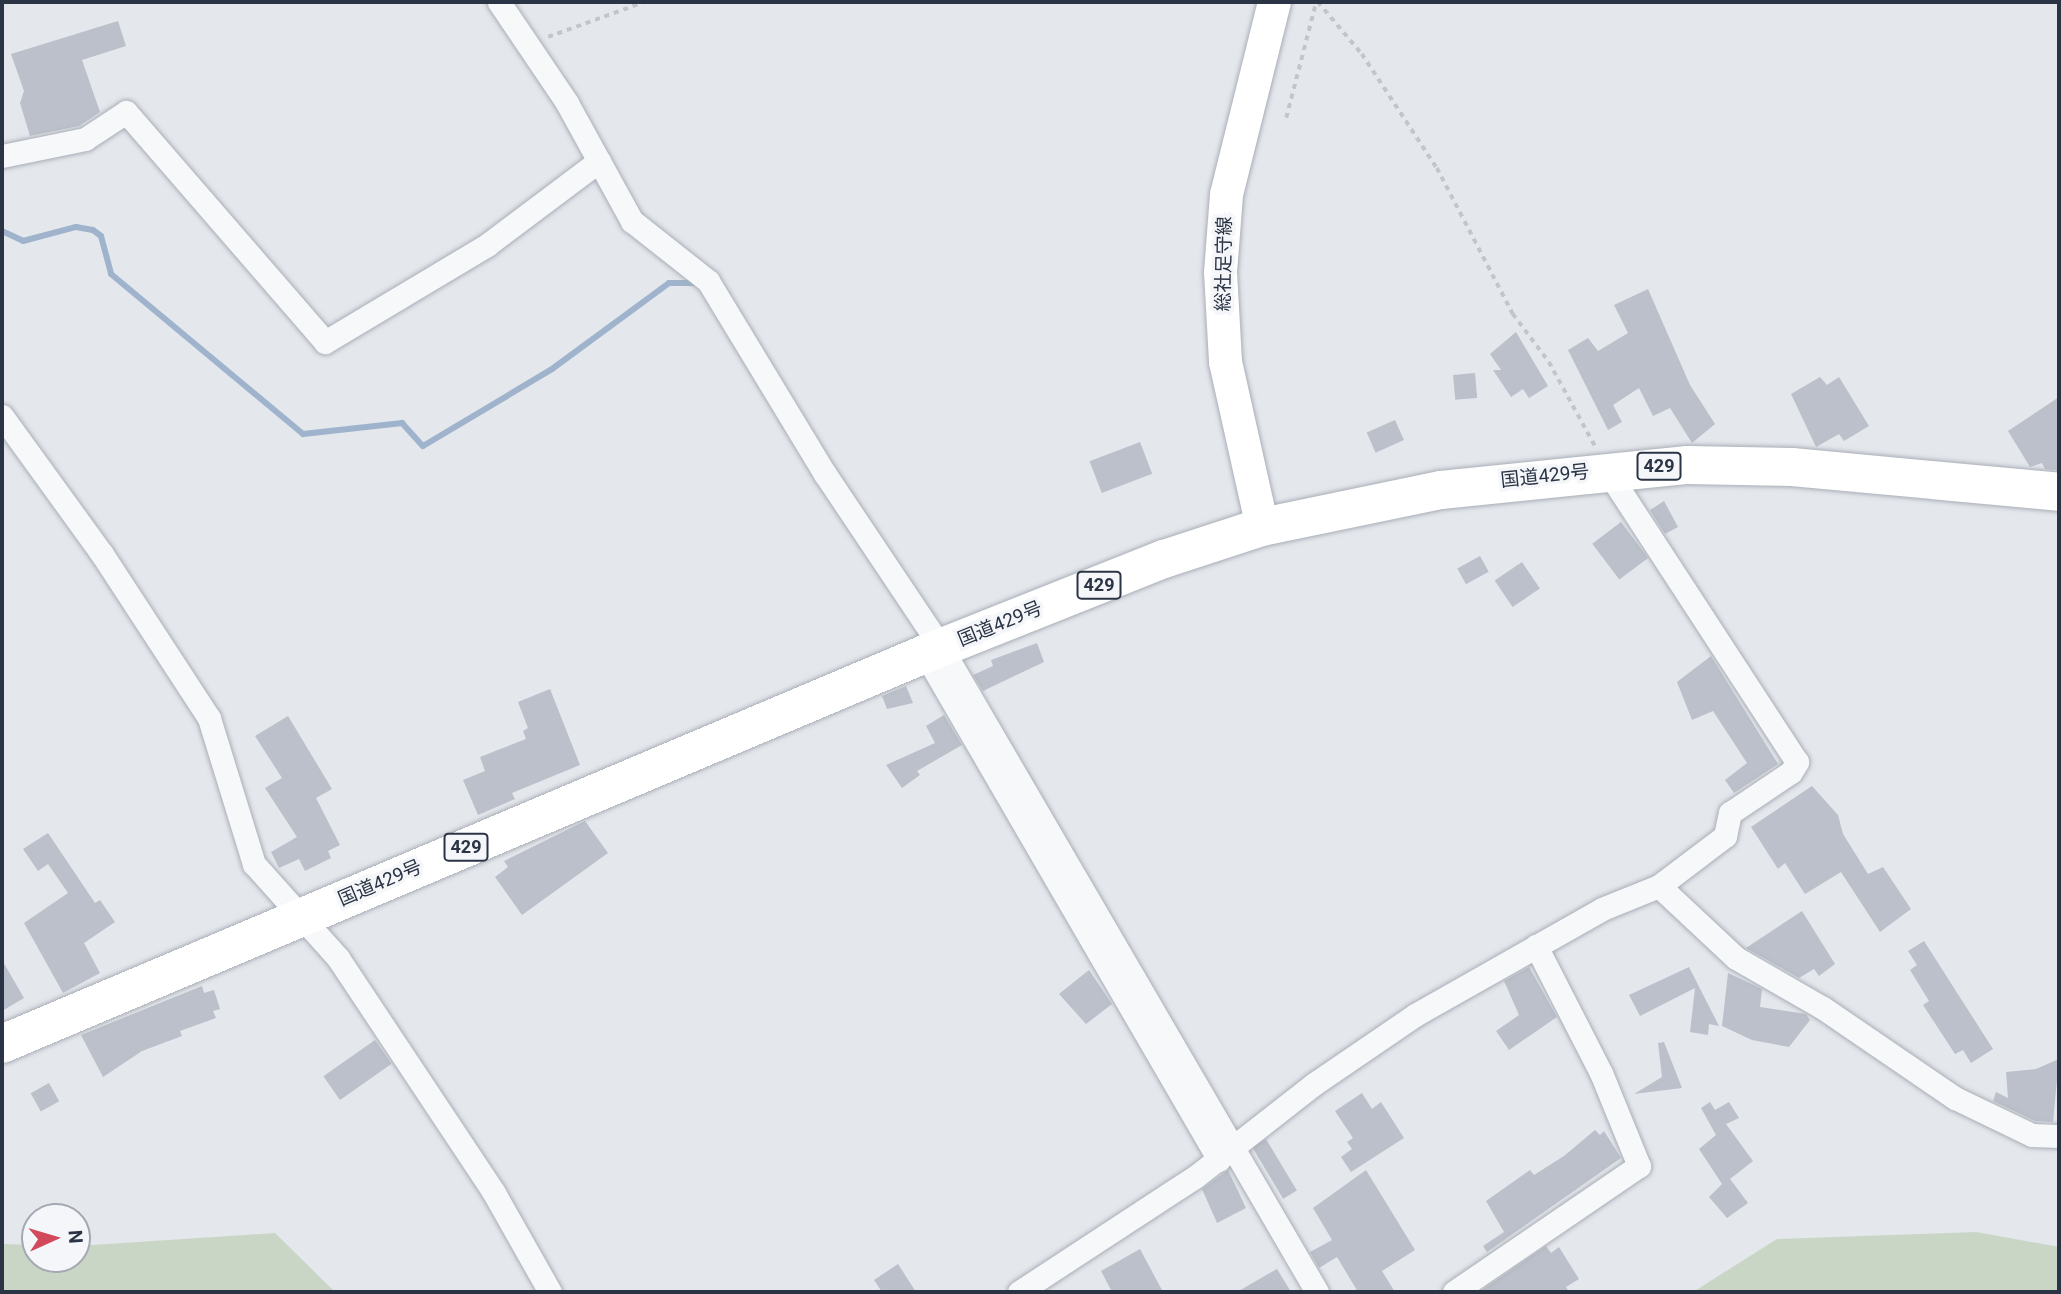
<!DOCTYPE html>
<meta charset="utf-8">
<style>
body{margin:0}
#map{position:relative;width:2061px;height:1294px;overflow:hidden;background:#e4e7ec;font-family:Roboto,"Noto Sans JP",sans-serif}
div>[style]{position:absolute}
.green>*{inset:0;background:#c9d6c5}
.stream>*{height:6px;margin:-3px;padding:0 3px;transform-origin:3px;border-radius:3px;background:#9fb4cc}
.building>*{inset:0;background:#bbc0ca;transform-origin:0 0}
.path>*{height:3.5px;margin-top:-1.75px;transform-origin:0;background:repeating-linear-gradient(90deg,#c2c5cb 0 5px,transparent 0 10px)}
.roads{filter:drop-shadow(0 0 2px #a9aeb7) drop-shadow(0 0 2px #a9aeb7)}
.street>*{height:23px;margin:-11.5px;padding:0 11.5px;transform-origin:11.5px;border-radius:11.5px;background:#f7f8fa}
.secondary>*{height:33px;margin:-16.5px;padding:0 16.5px;transform-origin:16.5px;border-radius:16.5px;background:#fff}
.highway>*{height:38px;margin:-19px;padding:0 19px;transform-origin:19px;border-radius:19px;background:#fff}
span{translate:-50% -50%;white-space:nowrap;text-align:center;line-height:1.15;-webkit-text-stroke:7px #f4f6f9;paint-order:stroke}
.shield-label span{padding:2px 5px;background:#f4f6f9;border:2px solid;border-radius:5px;-webkit-text-stroke-width:0}
.shield-label{font-size:18px;color:#2b3445;font-weight:700}
.street-label{font-size:19px;color:#2b3445}
.frame{position:absolute;inset:0;border:4px solid #2b3445;pointer-events:none}
.north{position:absolute;left:21px;top:1203px;width:70px;height:70px;box-sizing:border-box;background:#f4f6f9;border:2px solid #a4a8b1;border-radius:50%;rotate:86deg;font-size:19px;font-weight:700;line-height:28px;text-align:center;color:#2b3445}
.north::after{content:'';display:block;margin:auto;width:24px;height:32px;background:#d1495b;clip-path:polygon(50% 0,100% 100%,50% 72%,0 100%)}
</style>
<div id="map">
<div class="green">
<i style="clip-path:polygon(1976px 1232px,2059px 1247px,2059px 1292px,1693px 1292px,1777px 1239px)"></i>
<i style="clip-path:polygon(275px 1233px,335px 1292px,2px 1292px,2px 1244px,35px 1245px,35px 1259px,77px 1259px,77px 1246px)"></i>
</div>
<div class="stream">
<i style="left:2px;top:231px;width:23px;rotate:25deg"></i>
<i style="left:23px;top:241px;width:55px;rotate:-14.8deg"></i>
<i style="left:76px;top:227px;width:17px;rotate:10deg"></i>
<i style="left:93px;top:230px;width:10px;rotate:37deg"></i>
<i style="left:101px;top:236px;width:39px;rotate:75deg"></i>
<i style="left:111px;top:274px;width:250px;rotate:39.8deg"></i>
<i style="left:303px;top:434px;width:100px;rotate:-6.3deg"></i>
<i style="left:402px;top:423px;width:31px;rotate:48deg"></i>
<i style="left:423px;top:446px;width:150px;rotate:-30.8deg"></i>
<i style="left:552px;top:369px;width:145px;rotate:-36.3deg"></i>
<i style="left:669px;top:283px;width:25px"></i>
</div>
<div class="building">
<i style="clip-path:polygon(118px 21px,126px 46px,82px 60px,100px 112px,79px 126px,30px 136px,20px 103px,24px 91px,11px 54px)"></i>
<i style="clip-path:polygon(1648px 289px,1690px 385px,1715px 424px,1692px 443px,1670px 408px,1653px 416px,1639px 388px,1613px 405px,1622px 422px,1608px 430px,1568px 350px,1588px 338px,1598px 351px,1628px 333px,1614px 305px)"></i>
<i style="clip-path:polygon(1516px 332px,1548px 386px,1529px 398px,1523px 389px,1511px 397px,1493px 370px,1501px 370px,1490px 354px)"></i>
<i style="left:1475px;top:373px;width:25px;height:22px;rotate:85deg"></i>
<i style="clip-path:polygon(1820px 377px,1827px 385px,1839px 377px,1869px 426px,1844px 441px,1839px 434px,1816px 447px,1791px 394px)"></i>
<i style="clip-path:polygon(2059px 397px,2059px 470px,2045px 469px,2042px 463px,2030px 467px,2008px 431px)"></i>
<i style="left:1395px;top:420px;width:22px;height:31px;rotate:66deg"></i>
<i style="left:1140px;top:442px;width:34px;height:54px;rotate:69deg"></i>
<i style="clip-path:polygon(1664px 501px,1678px 527px,1665px 534px,1650px 510px)"></i>
<i style="left:1621px;top:522px;width:45px;height:36px;rotate:53deg"></i>
<i style="left:1480px;top:556px;width:18px;height:26px;rotate:61deg"></i>
<i style="left:1522px;top:562px;width:32px;height:33px;rotate:56deg"></i>
<i style="clip-path:polygon(1037px 643px,1044px 662px,983px 691px,973px 675px,993px 666px,991px 660px)"></i>
<i style="clip-path:polygon(1711px 656px,1778px 764px,1734px 793px,1725px 780px,1747px 763px,1713px 711px,1692px 720px,1677px 682px)"></i>
<i style="clip-path:polygon(906px 686px,913px 703px,887px 709px,882px 696px)"></i>
<i style="clip-path:polygon(550px 689px,580px 765px,512px 793px,515px 799px,478px 815px,463px 780px,485px 771px,480px 757px,526px 739px,523px 731px,528px 728px,518px 702px)"></i>
<i style="clip-path:polygon(944px 715px,962px 745px,917px 771px,920px 775px,902px 788px,886px 765px,935px 743px,926px 726px)"></i>
<i style="clip-path:polygon(288px 716px,332px 789px,316px 798px,340px 845px,328px 851px,331px 858px,305px 871px,299px 859px,279px 868px,271px 852px,297px 837px,265px 788px,282px 778px,255px 736px)"></i>
<i style="clip-path:polygon(1812px 786px,1838px 815px,1843px 834px,1868px 874px,1883px 867px,1911px 909px,1880px 932px,1841px 872px,1805px 894px,1785px 863px,1778px 869px,1751px 827px)"></i>
<i style="clip-path:polygon(585px 821px,608px 853px,522px 915px,495px 877px,508px 867px,504px 861px)"></i>
<i style="clip-path:polygon(48px 833px,95px 903px,100px 900px,115px 922px,84px 943px,100px 973px,63px 993px,24px 923px,68px 893px,48px 864px,38px 871px,23px 849px)"></i>
<i style="clip-path:polygon(1802px 911px,1835px 964px,1819px 976px,1814px 969px,1799px 978px,1746px 948px)"></i>
<i style="clip-path:polygon(1924px 941px,1993px 1049px,1971px 1063px,1963px 1050px,1955px 1054px,1923px 1005px,1929px 1001px,1910px 970px,1917px 965px,1908px 951px)"></i>
<i style="clip-path:polygon(2px 960px,24px 998px,2px 1011px)"></i>
<i style="clip-path:polygon(1529px 967px,1557px 1017px,1509px 1050px,1496px 1031px,1519px 1015px,1504px 981px)"></i>
<i style="clip-path:polygon(1689px 967px,1719px 1026px,1709px 1024px,1708px 1035px,1690px 1032px,1695px 988px,1640px 1016px,1629px 995px)"></i>
<i style="clip-path:polygon(1089px 970px,1112px 1004px,1086px 1024px,1059px 994px)"></i>
<i style="clip-path:polygon(1728px 973px,1762px 989px,1760px 1007px,1806px 1014px,1810px 1020px,1789px 1047px,1752px 1040px,1722px 1026px)"></i>
<i style="clip-path:polygon(202px 986px,204px 993px,214px 990px,220px 1009px,213px 1011px,216px 1018px,180px 1031px,182px 1036px,142px 1051px,103px 1077px,81px 1035px)"></i>
<i style="left:375px;top:1040px;width:29px;height:63px;rotate:55deg"></i>
<i style="clip-path:polygon(1664px 1042px,1682px 1088px,1634px 1094px,1662px 1077px,1658px 1043px)"></i>
<i style="clip-path:polygon(2059px 1059px,2053px 1122px,2035px 1121px,1993px 1101px,1996px 1092px,2008px 1098px,2006px 1072px,2036px 1069px)"></i>
<i style="left:49px;top:1083px;width:21px;height:21px;rotate:61deg"></i>
<i style="clip-path:polygon(1362px 1093px,1372px 1109px,1381px 1102px,1404px 1138px,1351px 1172px,1341px 1157px,1352px 1149px,1347px 1142px,1353px 1138px,1335px 1111px)"></i>
<i style="clip-path:polygon(1710px 1102px,1715px 1110px,1729px 1102px,1739px 1118px,1726px 1124px,1753px 1161px,1730px 1179px,1748px 1203px,1727px 1218px,1709px 1197px,1722px 1184px,1699px 1149px,1716px 1135px,1701px 1108px)"></i>
<i style="clip-path:polygon(1595px 1130px,1600px 1135px,1604px 1131px,1621px 1158px,1487px 1252px,1483px 1246px,1504px 1232px,1486px 1201px,1530px 1170px,1534px 1175px,1564px 1156px)"></i>
<i style="left:1266px;top:1139px;width:60px;height:16px;rotate:59deg"></i>
<i style="clip-path:polygon(1228px 1170px,1246px 1208px,1217px 1223px,1202px 1189px)"></i>
<i style="clip-path:polygon(1366px 1170px,1415px 1250px,1382px 1271px,1395px 1292px,1358px 1292px,1337px 1257px,1319px 1268px,1310px 1252px,1332px 1240px,1313px 1208px)"></i>
<i style="clip-path:polygon(1546px 1246px,1551px 1253px,1559px 1247px,1579px 1279px,1566px 1287px,1569px 1292px,1479px 1292px)"></i>
<i style="clip-path:polygon(1140px 1249px,1163px 1292px,1112px 1292px,1101px 1271px)"></i>
<i style="clip-path:polygon(898px 1264px,916px 1292px,882px 1292px,874px 1280px)"></i>
<i style="clip-path:polygon(1277px 1269px,1291px 1292px,1237px 1292px)"></i>
</div>
<div class="path">
<i style="left:1318px;top:2px;width:68px;rotate:49.8deg"></i>
<i style="left:1362px;top:54px;width:136px;rotate:56.7deg"></i>
<i style="left:1437px;top:168px;width:165px;rotate:62.5deg"></i>
<i style="left:1513px;top:314px;width:60px;rotate:53.1deg"></i>
<i style="left:1549px;top:362px;width:96px;rotate:61.3deg"></i>
<i style="left:548px;top:37px;width:102px;rotate:-20deg"></i>
<i style="left:1286px;top:118px;width:120px;rotate:-75.5deg"></i>
</div>
<div class="roads">
<div class="street">
<i style="left:499px;top:2px;width:122px;rotate:56deg"></i>
<i style="left:567px;top:103px;width:135px;rotate:61.2deg"></i>
<i style="left:632px;top:221px;width:97px;rotate:38.3deg"></i>
<i style="left:708px;top:281px;width:226px;rotate:58.8deg"></i>
<i style="left:825px;top:474px;width:208px;rotate:56.2deg"></i>
<i style="left:941px;top:647px;width:747px;rotate:59.76deg"></i>
<i style="left:2px;top:156px;width:85px;rotate:-11.6deg"></i>
<i style="left:85px;top:139px;width:49px;rotate:-33.4deg"></i>
<i style="left:126px;top:112px;width:304px;rotate:49.1deg"></i>
<i style="left:325px;top:342px;width:189px;rotate:-30.9deg"></i>
<i style="left:487px;top:245px;width:140px;rotate:-36.9deg"></i>
<i style="left:2px;top:416px;width:170px;rotate:54.1deg"></i>
<i style="left:102px;top:554px;width:196px;rotate:56.9deg"></i>
<i style="left:209px;top:718px;width:153px;rotate:72.9deg"></i>
<i style="left:254px;top:864px;width:126px;rotate:48.2deg"></i>
<i style="left:338px;top:958px;width:282px;rotate:56.4deg"></i>
<i style="left:494px;top:1193px;width:114px;rotate:60.5deg"></i>
<i style="left:925px;top:654px;width:585px;rotate:59.84deg"></i>
<i style="left:1659px;top:886px;width:105px;rotate:43.1deg"></i>
<i style="left:1736px;top:958px;width:100px;rotate:29.9deg"></i>
<i style="left:1823px;top:1008px;width:160px;rotate:34.3deg"></i>
<i style="left:1955px;top:1098px;width:85px;rotate:25.7deg"></i>
<i style="left:2032px;top:1135px;width:27px;rotate:2deg"></i>
<i style="left:1019px;top:1292px;width:210px;rotate:-33.2deg"></i>
<i style="left:1195px;top:1177px;width:151px;rotate:-38deg"></i>
<i style="left:1314px;top:1084px;width:122px;rotate:-34.3deg"></i>
<i style="left:1415px;top:1015px;width:215px;rotate:-29.5deg"></i>
<i style="left:1602px;top:909px;width:61px;rotate:-22deg"></i>
<i style="left:1659px;top:886px;width:83px;rotate:-37.1deg"></i>
<i style="left:1725px;top:836px;width:24px;rotate:-78deg"></i>
<i style="left:1730px;top:813px;width:73px;rotate:-33.9deg"></i>
<i style="left:1791px;top:772px;width:12px;rotate:-59deg"></i>
<i style="left:1797px;top:762px;width:348px;rotate:-123.1deg"></i>
<i style="left:1454px;top:1292px;width:224px;rotate:-34.3deg"></i>
<i style="left:1639px;top:1166px;width:100px;rotate:-112.2deg"></i>
<i style="left:1601px;top:1073px;width:143px;rotate:-117.1deg"></i>
</div>
<div class="secondary">
<i style="left:1262px;top:527px;width:170px;rotate:-102.6deg"></i>
<i style="left:1225px;top:361px;width:89px;rotate:-93.2deg"></i>
<i style="left:1220px;top:272px;width:78px;rotate:-85.6deg"></i>
<i style="left:1226px;top:194px;width:198px;rotate:-76deg"></i>
</div>
<div class="highway">
<i style="left:2px;top:1044px;width:1002px;rotate:-22.91deg"></i>
<i style="left:925px;top:654px;width:257px;rotate:-21.7deg"></i>
<i style="left:1164px;top:559px;width:103px;rotate:-18.1deg"></i>
<i style="left:1262px;top:527px;width:183px;rotate:-11.7deg"></i>
<i style="left:1441px;top:490px;width:248px;rotate:-5.8deg"></i>
<i style="left:1688px;top:465px;width:104px;rotate:1.1deg"></i>
<i style="left:1792px;top:467px;width:268px;rotate:5.3deg"></i>
</div>
</div>
<div class="shield-label">
<span style="left:1659px;top:466px">429</span>
<span style="left:1099px;top:585px">429</span>
<span style="left:466px;top:847px">429</span>
</div>
<div class="street-label">
<span style="left:1224px;top:264px;rotate:-89deg">総社足守線</span>
<span style="left:1545px;top:476px;rotate:-6deg">国道429号</span>
<span style="left:1000px;top:624px;rotate:-22deg">国道429号</span>
<span style="left:380px;top:883px;rotate:-23deg">国道429号</span>
</div>
<div class="frame"></div>
<div class="north">N</div>
</div>
